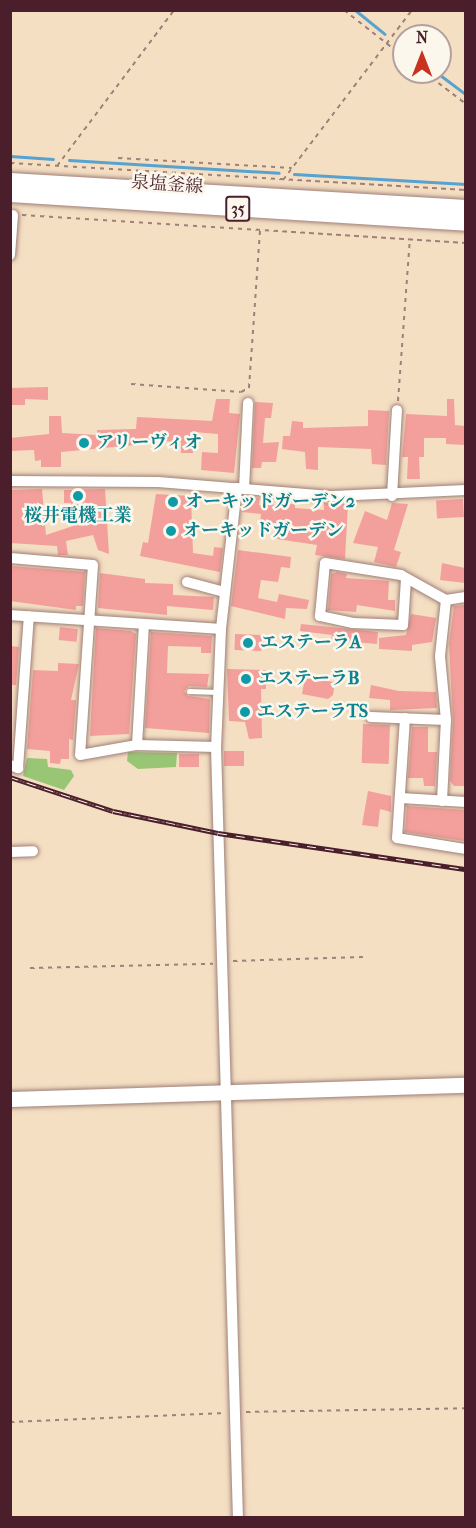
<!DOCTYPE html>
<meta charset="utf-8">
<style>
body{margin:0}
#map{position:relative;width:476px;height:1528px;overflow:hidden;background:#f4dfc3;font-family:"IM FELL French Canon","Noto Serif JP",serif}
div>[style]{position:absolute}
.green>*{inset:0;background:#98c674}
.stream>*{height:3px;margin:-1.5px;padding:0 1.5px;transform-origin:1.5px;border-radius:1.5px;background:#58a2d0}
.building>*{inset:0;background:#f39f9b;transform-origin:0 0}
.path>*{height:2px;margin-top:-1px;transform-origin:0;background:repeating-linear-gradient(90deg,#9f7f77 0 4.5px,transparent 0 9px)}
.roads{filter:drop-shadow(0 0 2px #9f7f77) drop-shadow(0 0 2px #9f7f77)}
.lane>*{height:5px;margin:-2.5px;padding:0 2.5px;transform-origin:2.5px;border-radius:2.5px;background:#fff}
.street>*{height:10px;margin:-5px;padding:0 5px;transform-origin:5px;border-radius:5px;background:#fff}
.secondary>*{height:15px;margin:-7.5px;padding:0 7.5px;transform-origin:7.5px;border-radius:7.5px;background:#fff}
.primary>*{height:16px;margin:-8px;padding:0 8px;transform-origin:8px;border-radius:8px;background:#fff}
.rail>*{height:5px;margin-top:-2.5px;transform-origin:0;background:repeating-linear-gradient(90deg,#fbf7ec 0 9px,#4a1f2b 0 18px);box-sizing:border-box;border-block:2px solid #4a1f2b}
.dots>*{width:16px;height:16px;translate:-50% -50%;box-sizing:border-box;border:3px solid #fbf7ec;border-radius:50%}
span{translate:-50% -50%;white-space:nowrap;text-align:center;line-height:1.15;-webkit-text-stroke:5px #fbf7ec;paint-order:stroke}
.shield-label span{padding:2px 4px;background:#fbf7ec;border:2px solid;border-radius:4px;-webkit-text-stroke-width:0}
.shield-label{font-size:16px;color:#4a1f2b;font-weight:700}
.street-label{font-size:18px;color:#4a1f2b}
.culture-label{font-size:18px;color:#0d838f;font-weight:700}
.left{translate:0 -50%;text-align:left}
.frame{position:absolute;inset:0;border:12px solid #4a1f2b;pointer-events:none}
.north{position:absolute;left:392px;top:24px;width:60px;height:60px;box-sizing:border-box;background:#fbf7ec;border:2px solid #b4a19f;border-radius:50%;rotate:0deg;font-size:16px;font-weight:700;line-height:24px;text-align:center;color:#4a1f2b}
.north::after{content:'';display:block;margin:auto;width:21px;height:27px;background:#c8321e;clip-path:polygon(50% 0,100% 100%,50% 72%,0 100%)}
</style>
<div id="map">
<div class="green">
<i style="clip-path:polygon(128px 752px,177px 753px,176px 767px,138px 769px,127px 761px)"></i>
<i style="clip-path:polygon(27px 758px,47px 759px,48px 767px,71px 770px,74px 776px,64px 790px,23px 776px)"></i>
</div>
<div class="stream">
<i style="left:355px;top:10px;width:38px;rotate:39deg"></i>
<i style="left:398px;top:44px;width:7px;rotate:34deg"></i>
<i style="left:436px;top:72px;width:38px;rotate:37deg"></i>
<i style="left:10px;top:156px;width:43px;rotate:4deg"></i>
<i style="left:69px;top:160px;width:210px;rotate:3.5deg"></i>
<i style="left:294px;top:174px;width:172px;rotate:3.3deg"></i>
</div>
<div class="building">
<i style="clip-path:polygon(48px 387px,48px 400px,25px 399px,25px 405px,10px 405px,10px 388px)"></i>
<i style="clip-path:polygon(216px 399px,230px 399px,229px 413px,240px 414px,234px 473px,201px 470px,202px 452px,218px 453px,218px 434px,194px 432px,193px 453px,181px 453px,181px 442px,145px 440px,145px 444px,61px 452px,61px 467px,41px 467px,41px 460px,35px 461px,34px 450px,10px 451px,10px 438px,49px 434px,49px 416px,61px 416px,62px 433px,97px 435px,97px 430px,136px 429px,137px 417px,212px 421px)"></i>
<i style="clip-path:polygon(447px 399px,454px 399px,455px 425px,465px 426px,465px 445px,446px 444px,446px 438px,424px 438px,424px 457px,419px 457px,420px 479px,407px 479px,408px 457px,402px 457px,406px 414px,447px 416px)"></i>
<i style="clip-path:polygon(255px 402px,273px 403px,271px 418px,265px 418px,263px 443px,279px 442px,276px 462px,262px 462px,261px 468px,252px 468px)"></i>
<i style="clip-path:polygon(368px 410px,389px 411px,386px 465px,372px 464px,371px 449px,318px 447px,318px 470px,306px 469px,305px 452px,282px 449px,283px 436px,290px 436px,292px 421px,303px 422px,303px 428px,368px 426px)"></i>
<i style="clip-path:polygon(42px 489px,46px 535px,73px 526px,71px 503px,64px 503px,64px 490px,105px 489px,109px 554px,98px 550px,93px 535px,66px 541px,68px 555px,58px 555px,57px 546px,10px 543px,10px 490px)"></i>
<i style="clip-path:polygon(156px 494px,191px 496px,193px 553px,213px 556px,214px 547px,223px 548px,220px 572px,140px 556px,143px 542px,148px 543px)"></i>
<i style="clip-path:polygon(244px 496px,260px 498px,259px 505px,295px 504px,295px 508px,324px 510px,324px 503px,348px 504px,345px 559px,315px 555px,317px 545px,277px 539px,278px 524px,260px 523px,261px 514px,242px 512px)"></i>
<i style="left:463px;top:499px;width:18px;height:27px;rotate:87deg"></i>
<i style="clip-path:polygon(392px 503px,408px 504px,394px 550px,401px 552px,396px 567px,374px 562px,378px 547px,353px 543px,365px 511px,387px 520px)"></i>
<i style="clip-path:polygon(238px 550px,291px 557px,290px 568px,281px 567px,278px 582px,261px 580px,258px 598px,277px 602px,279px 594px,309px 600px,307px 609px,286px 608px,285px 619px,231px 606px)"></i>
<i style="clip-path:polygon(442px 563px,465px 568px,465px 583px,440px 580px)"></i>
<i style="clip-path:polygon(10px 566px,85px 572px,83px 606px,76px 606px,76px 610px,10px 601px)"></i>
<i style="clip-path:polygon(337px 572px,347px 574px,346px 578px,389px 581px,388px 600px,395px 600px,395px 611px,357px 605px,356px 612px,328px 610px,331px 574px)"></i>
<i style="clip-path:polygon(100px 573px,145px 579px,145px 583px,173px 584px,173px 595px,214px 597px,213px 610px,167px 606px,167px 615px,98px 608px)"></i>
<i style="clip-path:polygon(465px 605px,465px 786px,454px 786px,450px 781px,453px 720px,449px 644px,454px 606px)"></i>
<i style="clip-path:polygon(411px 614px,436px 618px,432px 642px,412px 645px,412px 651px,379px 649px,379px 638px,406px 635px)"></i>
<i style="clip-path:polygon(301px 624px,378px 632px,377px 644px,331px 640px,332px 635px,300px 631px)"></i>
<i style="left:60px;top:627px;width:18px;height:13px;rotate:6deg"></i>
<i style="clip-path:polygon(96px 628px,131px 631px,136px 634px,129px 734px,90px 736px)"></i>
<i style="clip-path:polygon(151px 632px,212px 636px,211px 653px,201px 653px,201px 647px,168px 646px,167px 673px,209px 674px,207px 687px,189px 686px,184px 691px,188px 696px,210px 699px,209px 733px,145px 728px)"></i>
<i style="left:235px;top:634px;width:27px;height:16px;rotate:2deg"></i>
<i style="clip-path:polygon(10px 646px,19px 647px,16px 685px,10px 685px)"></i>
<i style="clip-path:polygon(58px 663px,79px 664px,71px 700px,76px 700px,73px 740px,69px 739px,69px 759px,61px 759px,60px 764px,50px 763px,50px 751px,27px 749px,33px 670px,58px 671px)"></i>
<i style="clip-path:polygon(227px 669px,266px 670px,266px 689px,261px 689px,262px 738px,249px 739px,245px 722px,229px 721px)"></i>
<i style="clip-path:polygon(305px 678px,335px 682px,333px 695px,328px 699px,302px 694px)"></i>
<i style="clip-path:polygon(371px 685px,399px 691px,436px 692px,437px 708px,390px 710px,390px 700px,369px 698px)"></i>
<i style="left:363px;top:724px;width:27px;height:39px;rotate:2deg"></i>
<i style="clip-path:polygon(412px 727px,428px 727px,428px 752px,437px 752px,435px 786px,424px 786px,423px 778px,408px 778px)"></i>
<i style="left:244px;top:751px;width:15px;height:20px;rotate:90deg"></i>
<i style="left:179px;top:754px;width:20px;height:13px"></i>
<i style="clip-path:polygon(368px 791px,391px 796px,391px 812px,380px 809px,378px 827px,362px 825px)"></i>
<i style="clip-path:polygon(407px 806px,465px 810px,464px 841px,405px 832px)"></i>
</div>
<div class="path">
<i style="left:344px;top:10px;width:76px;rotate:38.1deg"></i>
<i style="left:424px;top:72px;width:53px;rotate:37.3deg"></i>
<i style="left:118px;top:158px;width:174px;rotate:3.3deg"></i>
<i style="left:10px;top:163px;width:457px;rotate:3.4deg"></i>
<i style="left:57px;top:166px;width:195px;rotate:-53.1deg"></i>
<i style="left:283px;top:180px;width:213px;rotate:-52.8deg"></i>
<i style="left:22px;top:215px;width:445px;rotate:3.6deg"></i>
<i style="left:131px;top:384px;width:110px;rotate:4.2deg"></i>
<i style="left:241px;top:392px;width:9px;rotate:-27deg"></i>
<i style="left:249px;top:388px;width:158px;rotate:-86deg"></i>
<i style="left:398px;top:401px;width:162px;rotate:-85.8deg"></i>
<i style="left:233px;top:961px;width:130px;rotate:-1.8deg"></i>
<i style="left:30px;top:968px;width:183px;rotate:-1.3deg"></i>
<i style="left:246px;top:1412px;width:220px;rotate:-1deg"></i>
<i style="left:10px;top:1422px;width:216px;rotate:-2.4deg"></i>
</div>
<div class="roads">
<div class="lane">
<i style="left:189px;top:691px;width:29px;rotate:2deg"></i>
</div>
<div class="street">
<i style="left:10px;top:255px;width:40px;rotate:-85.7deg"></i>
<i style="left:10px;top:481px;width:148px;rotate:0.4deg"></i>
<i style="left:158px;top:482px;width:176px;rotate:4.6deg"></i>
<i style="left:333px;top:496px;width:133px;rotate:-2.6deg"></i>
<i style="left:237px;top:488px;width:142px;rotate:96.5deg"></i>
<i style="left:221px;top:629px;width:118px;rotate:92.4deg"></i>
<i style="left:216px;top:747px;width:771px;rotate:88.37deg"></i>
<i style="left:244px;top:489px;width:86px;rotate:-87.3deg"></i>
<i style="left:392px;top:496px;width:86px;rotate:-86.7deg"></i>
<i style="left:10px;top:558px;width:83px;rotate:4.8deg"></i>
<i style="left:93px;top:565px;width:190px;rotate:93.9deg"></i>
<i style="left:80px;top:755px;width:58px;rotate:-10deg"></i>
<i style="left:137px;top:745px;width:79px;rotate:1.5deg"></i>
<i style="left:406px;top:579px;width:46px;rotate:93.7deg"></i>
<i style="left:403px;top:625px;width:50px;rotate:-177.7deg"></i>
<i style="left:353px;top:623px;width:34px;rotate:-168deg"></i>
<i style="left:320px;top:616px;width:53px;rotate:-84.6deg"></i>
<i style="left:325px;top:563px;width:77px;rotate:9deg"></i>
<i style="left:401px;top:575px;width:51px;rotate:29.1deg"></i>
<i style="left:187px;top:582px;width:39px;rotate:15deg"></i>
<i style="left:10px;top:615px;width:211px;rotate:3.8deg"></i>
<i style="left:371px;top:717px;width:75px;rotate:2.3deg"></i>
<i style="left:405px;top:718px;width:120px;rotate:93.8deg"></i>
<i style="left:397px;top:838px;width:70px;rotate:9.1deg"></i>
<i style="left:137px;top:745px;width:121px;rotate:-86.7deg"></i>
<i style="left:10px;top:765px;width:9px;rotate:21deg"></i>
<i style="left:18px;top:768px;width:152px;rotate:-85.9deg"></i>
<i style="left:401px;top:798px;width:65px;rotate:3.5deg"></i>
<i style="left:442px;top:801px;width:81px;rotate:-87.2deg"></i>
<i style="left:446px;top:720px;width:64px;rotate:-95.4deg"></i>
<i style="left:440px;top:656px;width:56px;rotate:-83.9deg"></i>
<i style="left:446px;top:600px;width:20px;rotate:-9deg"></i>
<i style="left:10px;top:852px;width:23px;rotate:-2deg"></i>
</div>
<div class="secondary">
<i style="left:10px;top:1099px;width:456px;rotate:-1.8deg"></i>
</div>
<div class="primary">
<i style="left:10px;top:181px;width:457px;rotate:3.4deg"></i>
<i style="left:10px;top:194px;width:457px;rotate:3.6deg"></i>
</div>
</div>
<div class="rail">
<i style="left:10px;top:777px;width:108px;rotate:18.3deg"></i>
<i style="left:113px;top:811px;width:107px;rotate:11.8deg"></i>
<i style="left:218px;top:833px;width:251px;rotate:8.3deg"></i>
</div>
<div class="dots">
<i style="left:84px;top:443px;background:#0f9aa8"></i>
<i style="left:78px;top:496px;background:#0f9aa8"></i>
<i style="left:173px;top:502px;background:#0f9aa8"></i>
<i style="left:171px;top:531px;background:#0f9aa8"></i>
<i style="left:248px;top:643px;background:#0f9aa8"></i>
<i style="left:246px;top:679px;background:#0f9aa8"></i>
<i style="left:245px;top:712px;background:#0f9aa8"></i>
</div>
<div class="shield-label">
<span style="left:238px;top:209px">35</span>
</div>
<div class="street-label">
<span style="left:167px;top:185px;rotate:4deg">泉塩釜線</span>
</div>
<div class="culture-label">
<span class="left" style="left:96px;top:443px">アリーヴィオ</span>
<span class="left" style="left:185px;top:502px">オーキッドガーデン2</span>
<span style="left:78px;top:516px">桜井電機工業</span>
<span class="left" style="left:183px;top:531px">オーキッドガーデン</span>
<span class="left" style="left:260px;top:643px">エステーラA</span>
<span class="left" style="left:258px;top:679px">エステーラB</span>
<span class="left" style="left:257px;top:712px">エステーラTS</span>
</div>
<div class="frame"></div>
<div class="north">N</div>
</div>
